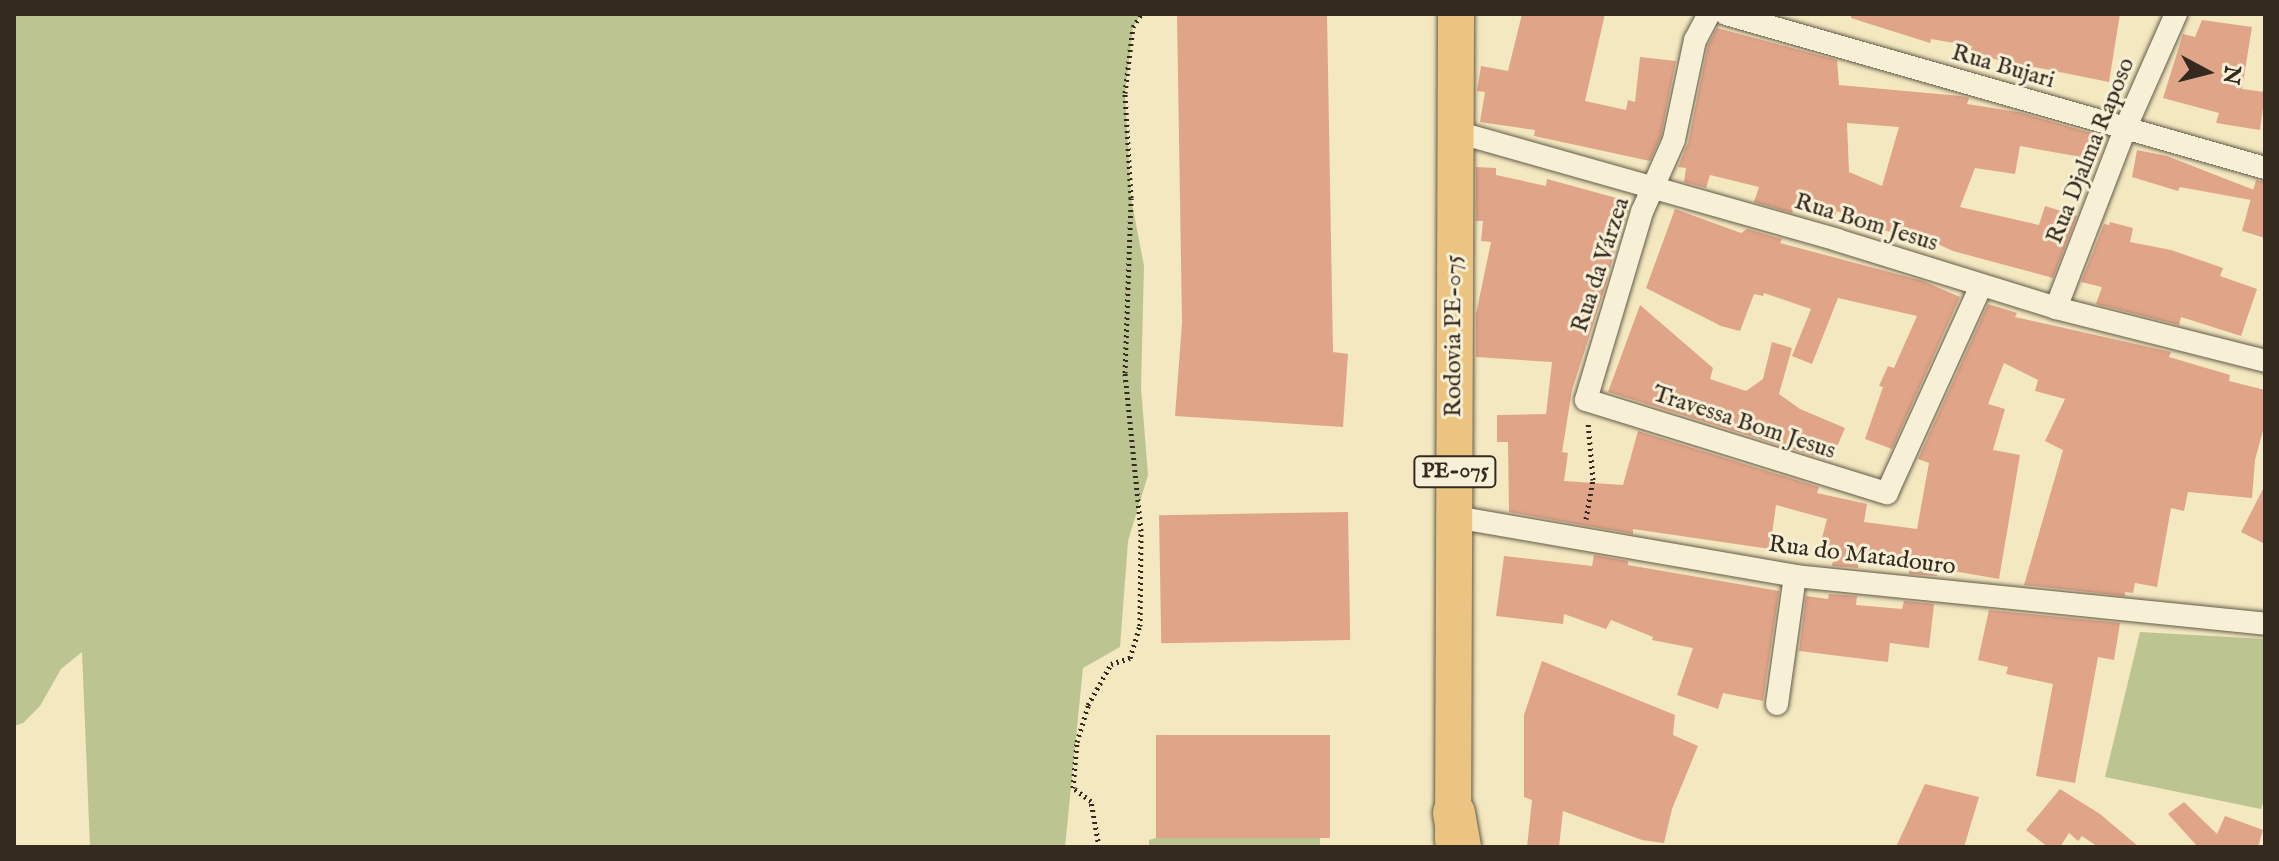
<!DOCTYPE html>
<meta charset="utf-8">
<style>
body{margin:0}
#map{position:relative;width:2279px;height:861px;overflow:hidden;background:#f3e8c0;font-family:"IM FELL English",serif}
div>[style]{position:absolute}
.green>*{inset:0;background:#bcc592}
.building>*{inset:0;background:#e0a489;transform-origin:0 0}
.path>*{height:5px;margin-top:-2.5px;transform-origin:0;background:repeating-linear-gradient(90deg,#342a20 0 2px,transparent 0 6px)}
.roads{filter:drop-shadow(0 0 2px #645a48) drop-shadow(0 0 2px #645a48)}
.street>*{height:22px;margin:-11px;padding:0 11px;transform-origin:11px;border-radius:11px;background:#f7f0d6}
.primary>*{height:36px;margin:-18px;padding:0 18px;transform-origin:18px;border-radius:18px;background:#eac480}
.highway>*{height:42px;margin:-21px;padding:0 21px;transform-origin:21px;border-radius:21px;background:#eac480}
span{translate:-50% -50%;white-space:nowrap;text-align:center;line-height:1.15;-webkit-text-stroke:6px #f7f0d6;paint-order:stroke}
.shield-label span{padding:2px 6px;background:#f7f0d6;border:2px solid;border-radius:6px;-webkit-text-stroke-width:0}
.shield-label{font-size:22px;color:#342a20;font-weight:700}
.street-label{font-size:24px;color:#342a20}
.frame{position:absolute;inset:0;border:16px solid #342a20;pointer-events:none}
.north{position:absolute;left:2167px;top:32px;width:80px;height:80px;-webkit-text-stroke:6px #f7f0d6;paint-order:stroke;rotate:97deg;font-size:22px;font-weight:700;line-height:32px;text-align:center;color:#342a20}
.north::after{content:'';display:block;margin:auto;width:28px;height:36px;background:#342a20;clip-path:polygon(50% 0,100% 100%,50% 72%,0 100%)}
</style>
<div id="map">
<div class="green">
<i style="clip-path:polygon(14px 14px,1141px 14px,1133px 27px,1125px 93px,1131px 198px,1144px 266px,1141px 388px,1148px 475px,1128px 541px,1120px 647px,1083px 668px,1065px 847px,90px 847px,82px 652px,61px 669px,40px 706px,23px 723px,14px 726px)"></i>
<i style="clip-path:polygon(2140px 632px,2265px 639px,2265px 796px,2261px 809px,2105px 777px)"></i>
<i style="clip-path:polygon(1156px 838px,1320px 838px,1320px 847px,1149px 847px,1149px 840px)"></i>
</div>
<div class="building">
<i style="clip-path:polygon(1177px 14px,1327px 14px,1333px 352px,1348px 354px,1343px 427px,1175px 416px,1182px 323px)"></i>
<i style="clip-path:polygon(1522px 14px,1605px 14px,1585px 101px,1626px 110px,1628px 100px,1635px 102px,1640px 57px,1676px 61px,1661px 136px,1650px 161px,1534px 136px,1535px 130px,1480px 122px,1485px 92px,1477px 91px,1481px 66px,1508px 71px)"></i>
<i style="clip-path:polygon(1851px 14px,2120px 14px,2109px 82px,1970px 54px,1972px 46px,1931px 39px,1930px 43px,1851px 18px)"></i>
<i style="clip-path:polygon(2202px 20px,2252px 27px,2242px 89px,2265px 92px,2260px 130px,2216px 123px,2219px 113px,2163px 98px,2183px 34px,2195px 37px)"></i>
<i style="clip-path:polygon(evenodd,1717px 28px,1837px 60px,1839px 85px,1961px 96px,1969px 98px,1967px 104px,2018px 112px,2105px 137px,2098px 160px,2020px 146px,2015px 174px,1975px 168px,1960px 207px,2039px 225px,2045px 206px,2077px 216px,2053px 278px,1953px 251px,1913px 233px,1911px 238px,1873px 227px,1837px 211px,1835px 216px,1795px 205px,1792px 213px,1754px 202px,1759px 187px,1710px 175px,1706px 188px,1684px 182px,1686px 168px,1678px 167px,1688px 143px,1708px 45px,1717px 28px,1847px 123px,1899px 127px,1882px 186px,1849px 172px,1847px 123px)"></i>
<i style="clip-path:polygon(2137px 150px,2167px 156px,2254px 190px,2251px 200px,2180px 187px,2178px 191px,2132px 177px)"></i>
<i style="clip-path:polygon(1476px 167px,1496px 168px,1496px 175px,1546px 186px,1547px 179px,1631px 202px,1623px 226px,1620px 226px,1610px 269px,1605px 267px,1601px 272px,1608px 278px,1572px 390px,1562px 452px,1568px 453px,1564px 481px,1623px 485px,1638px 431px,1819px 487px,1817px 493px,1867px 504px,1864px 522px,1917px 529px,1929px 463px,1918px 459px,1988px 304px,2017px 313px,2015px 317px,2171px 352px,2169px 357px,2230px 375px,2229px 381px,2265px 390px,2265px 423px,2255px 460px,2252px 498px,2188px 492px,2184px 511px,2171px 508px,2157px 587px,2135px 583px,2133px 593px,2125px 592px,2125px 596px,2024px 585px,2063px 450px,2045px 441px,2065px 399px,2035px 391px,2038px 380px,2004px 363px,1988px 404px,2005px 409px,1993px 450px,2020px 455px,1999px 579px,1959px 572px,1938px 573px,1937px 576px,1909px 574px,1910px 566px,1859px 560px,1858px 568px,1832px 566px,1833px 561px,1817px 557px,1827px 519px,1776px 505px,1770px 549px,1633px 529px,1633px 534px,1509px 512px,1508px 442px,1497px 442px,1497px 415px,1546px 414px,1552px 362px,1476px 357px,1476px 314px,1491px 242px,1481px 241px,1483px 221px,1476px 221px)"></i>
<i style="clip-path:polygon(2256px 180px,2265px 182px,2265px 238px,2242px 231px)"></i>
<i style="clip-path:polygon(1675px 209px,1741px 233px,1747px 229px,1782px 239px,1780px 243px,1923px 281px,1960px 297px,1892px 449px,1865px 439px,1883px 387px,1879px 386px,1888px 366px,1894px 368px,1917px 316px,1838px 298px,1812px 364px,1792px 356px,1811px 309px,1764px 293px,1763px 296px,1754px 294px,1740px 331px,1721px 326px,1646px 288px)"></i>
<i style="clip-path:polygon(2110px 222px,2133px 228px,2130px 242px,2171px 250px,2223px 268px,2220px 276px,2257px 289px,2241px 336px,2181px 317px,2179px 325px,2096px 304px,2102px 287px,2081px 282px,2104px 224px,2109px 225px)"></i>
<i style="clip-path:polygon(1640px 305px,1713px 368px,1710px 379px,1746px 391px,1763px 379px,1772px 342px,1792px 348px,1779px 394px,1800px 409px,1845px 428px,1831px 461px,1608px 392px)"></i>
<i style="clip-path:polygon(2265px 485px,2265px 544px,2241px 532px)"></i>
<i style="left:1348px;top:512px;width:128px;height:189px;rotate:89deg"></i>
<i style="clip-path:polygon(1594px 555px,1628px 561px,1628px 565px,1779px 591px,1763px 701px,1723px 693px,1718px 709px,1677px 695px,1693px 648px,1652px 640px,1653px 637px,1611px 620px,1606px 629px,1564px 614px,1563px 624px,1496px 616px,1504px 556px,1592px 566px)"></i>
<i style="clip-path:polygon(1829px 594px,1857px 596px,1856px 605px,1902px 609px,1904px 601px,1934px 604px,1929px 648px,1890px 643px,1888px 662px,1799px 651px,1806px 596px,1828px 599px)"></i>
<i style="clip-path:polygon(1989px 610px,2120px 623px,2114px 660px,2098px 657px,2075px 783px,2036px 776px,2053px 684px,2006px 674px,2008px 667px,1978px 660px)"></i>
<i style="clip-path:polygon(1542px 661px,1675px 715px,1673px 735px,1698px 746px,1672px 809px,1664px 843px,1642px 840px,1563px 811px,1559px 847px,1527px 847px,1532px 800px,1524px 797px,1524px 715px)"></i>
<i style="left:1156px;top:735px;width:174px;height:103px"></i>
<i style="clip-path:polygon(1925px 784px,1979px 797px,1964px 847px,1896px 847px)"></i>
<i style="clip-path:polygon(2060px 789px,2100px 814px,2139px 847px,2098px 847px,2082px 836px,2078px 841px,2069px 833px,2060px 847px,2048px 847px,2026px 830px)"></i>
<i style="clip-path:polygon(2184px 802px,2217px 834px,2225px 816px,2263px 830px,2258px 847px,2198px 847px,2168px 814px)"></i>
</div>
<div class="path">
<i style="left:1586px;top:519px;width:40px;rotate:-80deg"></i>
<i style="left:1593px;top:480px;width:58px;rotate:-94.9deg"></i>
<i style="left:1099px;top:847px;width:47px;rotate:-99.9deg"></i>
<i style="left:1091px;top:801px;width:22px;rotate:-144deg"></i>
<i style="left:1073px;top:788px;width:46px;rotate:-85deg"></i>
<i style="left:1077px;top:742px;width:39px;rotate:-73deg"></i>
<i style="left:1088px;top:705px;width:47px;rotate:-60.7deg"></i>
<i style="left:1111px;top:664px;width:20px;rotate:-18deg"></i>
<i style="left:1130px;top:658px;width:34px;rotate:-73deg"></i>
<i style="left:1140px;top:626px;width:95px;rotate:-89.4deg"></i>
<i style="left:1141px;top:531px;width:159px;rotate:-95.8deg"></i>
<i style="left:1125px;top:373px;width:175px;rotate:-88deg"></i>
<i style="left:1131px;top:198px;width:105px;rotate:-93.3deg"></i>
<i style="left:1125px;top:93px;width:66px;rotate:-83.1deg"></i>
<i style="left:1133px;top:27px;width:15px;rotate:-58deg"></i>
</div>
<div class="roads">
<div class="street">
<i style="left:1709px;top:14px;width:30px;rotate:118deg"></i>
<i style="left:1695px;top:40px;width:102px;rotate:101.9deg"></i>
<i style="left:1674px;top:140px;width:79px;rotate:114deg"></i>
<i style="left:1642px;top:212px;width:196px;rotate:106.6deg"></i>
<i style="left:1586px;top:400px;width:315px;rotate:17.2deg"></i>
<i style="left:1887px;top:493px;width:227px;rotate:-65.6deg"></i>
<i style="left:1726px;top:14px;width:561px;rotate:15.95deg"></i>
<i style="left:1453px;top:131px;width:399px;rotate:15.8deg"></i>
<i style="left:1837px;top:240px;width:229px;rotate:17.2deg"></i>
<i style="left:2056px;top:308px;width:216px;rotate:14.2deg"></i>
<i style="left:2056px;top:308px;width:192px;rotate:-68.9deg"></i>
<i style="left:2125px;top:129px;width:126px;rotate:-66.1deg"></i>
<i style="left:1455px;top:517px;width:345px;rotate:9.8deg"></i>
<i style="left:1795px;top:576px;width:472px;rotate:5.8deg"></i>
<i style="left:1777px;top:704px;width:129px;rotate:-82deg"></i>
</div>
<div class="primary">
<i style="left:1453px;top:840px;width:826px;rotate:-89.79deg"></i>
</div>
<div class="highway">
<i style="left:1454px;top:813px;width:35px;rotate:80deg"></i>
</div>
</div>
<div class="shield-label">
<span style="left:1455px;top:472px">PE-075</span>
</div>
<div class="street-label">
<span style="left:2003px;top:67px;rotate:16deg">Rua Bujari</span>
<span style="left:2091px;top:151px;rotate:-68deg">Rua Djalma Raposo</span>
<span style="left:1866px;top:223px;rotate:17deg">Rua Bom Jesus</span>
<span style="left:1601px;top:265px;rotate:-72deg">Rua da Várzea</span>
<span style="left:1454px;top:336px;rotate:-90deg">Rodovia PE-075</span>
<span style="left:1744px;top:423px;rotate:18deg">Travessa Bom Jesus</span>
<span style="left:1862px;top:556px;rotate:7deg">Rua do Matadouro</span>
</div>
<div class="frame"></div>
<div class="north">N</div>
</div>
